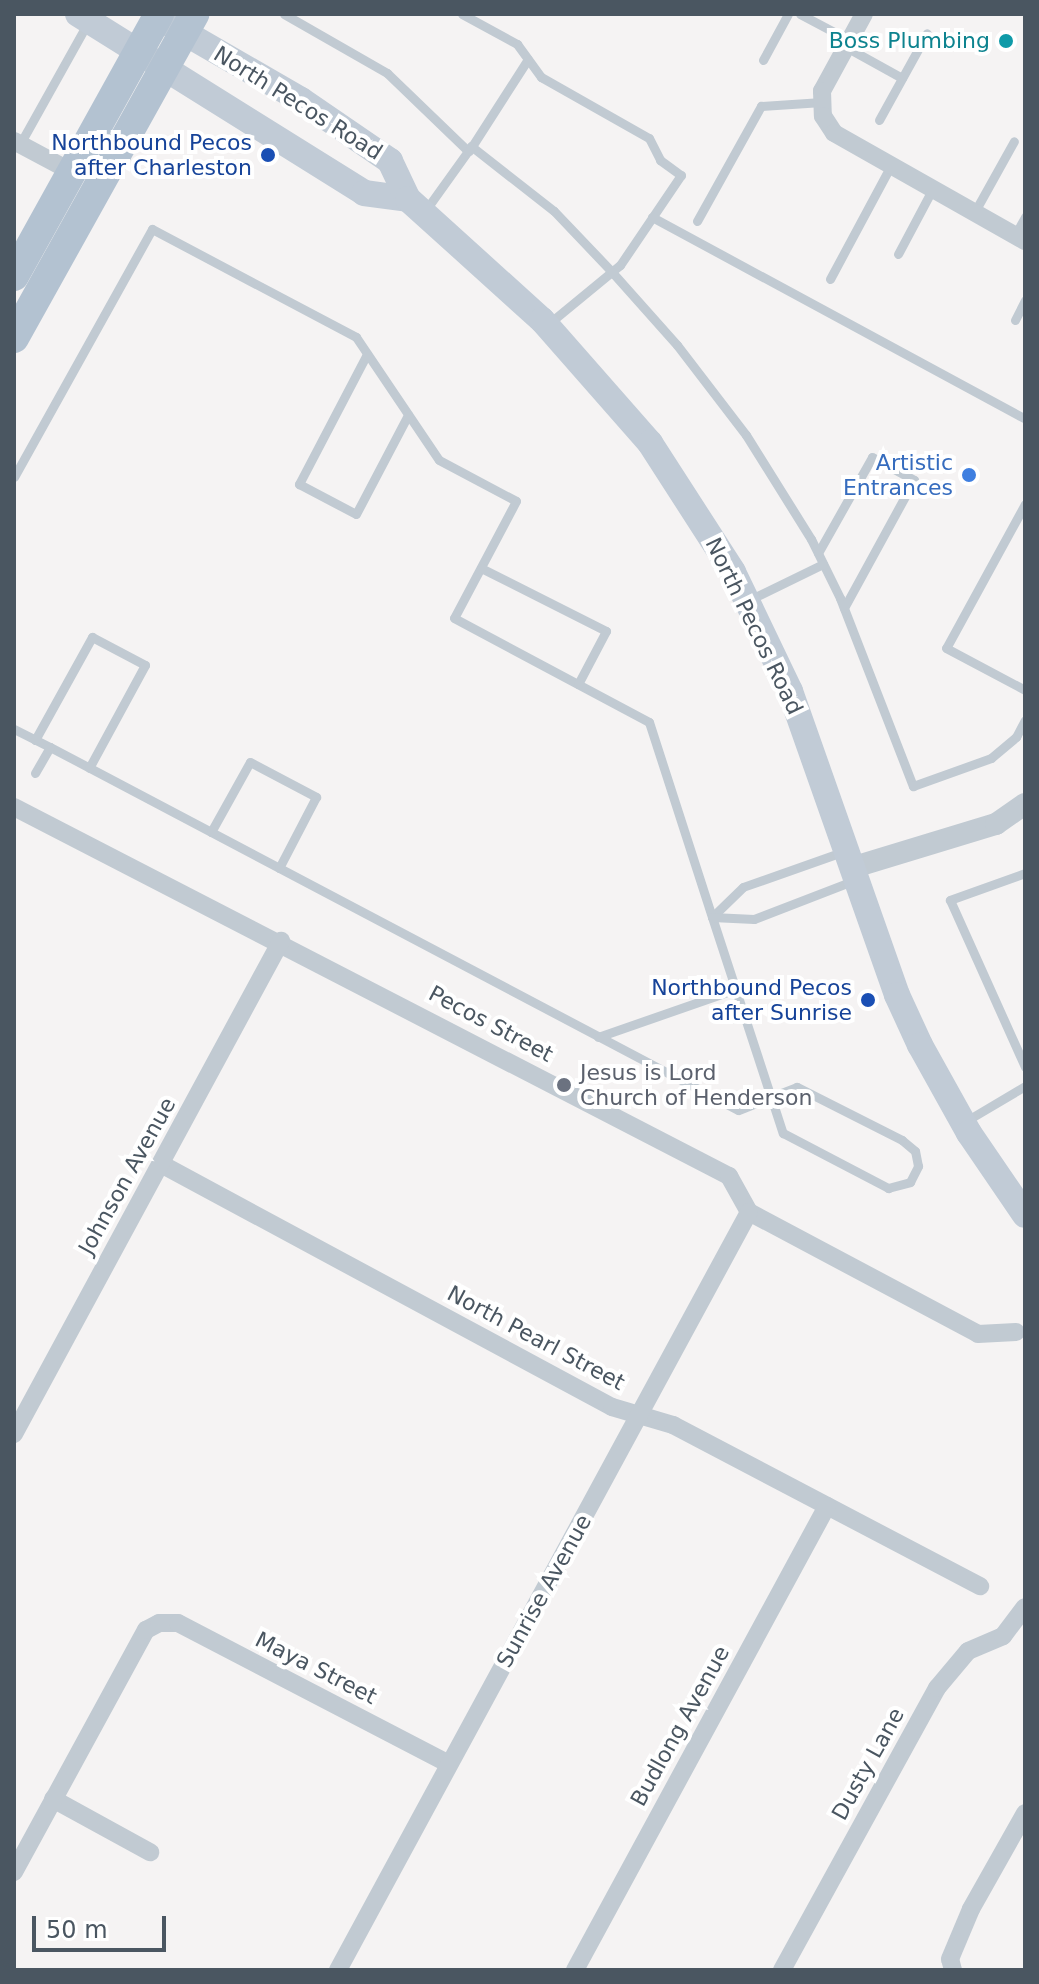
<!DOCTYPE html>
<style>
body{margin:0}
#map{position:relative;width:1039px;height:1984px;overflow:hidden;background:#f5f3f3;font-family:"DejaVu Sans",sans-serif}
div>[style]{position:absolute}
.service>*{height:9px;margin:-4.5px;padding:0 4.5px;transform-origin:4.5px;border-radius:4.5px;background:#c1cad2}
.minor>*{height:18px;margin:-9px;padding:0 9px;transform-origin:9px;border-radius:9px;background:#c1cad2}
.tertiary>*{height:22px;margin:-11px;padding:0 11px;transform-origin:11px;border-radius:11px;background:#c1cad2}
.secondary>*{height:26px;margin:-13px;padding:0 13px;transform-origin:13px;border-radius:13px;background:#c1cbd6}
.primary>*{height:30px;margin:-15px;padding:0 15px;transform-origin:15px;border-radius:15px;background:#b3c2d1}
.dots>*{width:22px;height:22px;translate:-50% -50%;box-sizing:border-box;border:4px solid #fff;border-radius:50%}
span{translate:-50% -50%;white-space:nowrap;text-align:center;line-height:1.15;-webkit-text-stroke:8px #fff;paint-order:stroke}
.culture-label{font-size:22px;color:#0d838f}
.right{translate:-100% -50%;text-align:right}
.street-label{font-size:22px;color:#4a5661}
.transit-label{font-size:22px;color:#164399}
.shop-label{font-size:22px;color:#366cbe}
.worship-label{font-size:22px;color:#5b616d}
.left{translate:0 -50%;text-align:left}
.frame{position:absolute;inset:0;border:16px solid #4a5661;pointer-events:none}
.scale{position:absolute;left:32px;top:1916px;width:134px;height:36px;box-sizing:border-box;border:4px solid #4a5661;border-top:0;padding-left:10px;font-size:24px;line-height:28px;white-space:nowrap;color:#4a5661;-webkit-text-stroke:6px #fff;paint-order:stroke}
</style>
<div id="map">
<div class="service">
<i style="left:284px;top:14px;width:119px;rotate:29.8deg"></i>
<i style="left:387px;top:73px;width:112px;rotate:43.9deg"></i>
<i style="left:468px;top:151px;width:74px;rotate:125.6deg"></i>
<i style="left:462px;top:14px;width:63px;rotate:28.6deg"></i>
<i style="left:517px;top:44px;width:41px;rotate:54deg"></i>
<i style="left:541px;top:77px;width:124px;rotate:29.5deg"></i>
<i style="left:649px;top:138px;width:25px;rotate:63deg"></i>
<i style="left:660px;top:160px;width:26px;rotate:36deg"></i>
<i style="left:681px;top:175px;width:109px;rotate:124.1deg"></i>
<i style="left:620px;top:265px;width:94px;rotate:140.6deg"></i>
<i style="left:800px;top:14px;width:55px;rotate:28deg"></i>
<i style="left:846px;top:47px;width:64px;rotate:29deg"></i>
<i style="left:763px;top:60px;width:52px;rotate:-61.5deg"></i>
<i style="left:879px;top:120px;width:99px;rotate:-61.1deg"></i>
<i style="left:20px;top:144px;width:137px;rotate:-60.8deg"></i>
<i style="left:471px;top:146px;width:105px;rotate:38.1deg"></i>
<i style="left:554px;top:211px;width:84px;rotate:46.4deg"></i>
<i style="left:612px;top:272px;width:98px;rotate:48.3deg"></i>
<i style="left:677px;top:345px;width:113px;rotate:52.5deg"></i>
<i style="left:746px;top:435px;width:123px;rotate:58deg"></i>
<i style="left:811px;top:539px;width:66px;rotate:63.8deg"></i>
<i style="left:840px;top:598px;width:202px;rotate:68.8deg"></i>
<i style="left:913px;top:786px;width:83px;rotate:-19.7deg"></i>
<i style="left:991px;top:758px;width:33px;rotate:-40deg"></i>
<i style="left:1016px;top:737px;width:19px;rotate:-62deg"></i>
<i style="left:469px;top:151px;width:109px;rotate:-57.3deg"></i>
<i style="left:974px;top:213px;width:82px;rotate:-60.9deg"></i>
<i style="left:652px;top:217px;width:424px;rotate:28.4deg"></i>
<i style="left:697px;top:221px;width:132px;rotate:-60.9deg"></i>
<i style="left:761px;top:106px;width:61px;rotate:-3.8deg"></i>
<i style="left:1015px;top:235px;width:21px;rotate:-61deg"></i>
<i style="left:898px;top:254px;width:72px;rotate:-62deg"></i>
<i style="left:830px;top:279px;width:127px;rotate:-61.8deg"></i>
<i style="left:1015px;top:320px;width:22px;rotate:-63deg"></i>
<i style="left:367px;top:354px;width:147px;rotate:117.6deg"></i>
<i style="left:299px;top:484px;width:64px;rotate:27.8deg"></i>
<i style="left:356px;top:514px;width:112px;rotate:-62.3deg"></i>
<i style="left:14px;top:477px;width:284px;rotate:-60.9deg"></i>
<i style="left:152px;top:229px;width:231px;rotate:27.9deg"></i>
<i style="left:356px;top:337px;width:148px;rotate:56deg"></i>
<i style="left:439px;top:460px;width:87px;rotate:28deg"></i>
<i style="left:516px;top:501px;width:132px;rotate:117.9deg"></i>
<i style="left:454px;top:618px;width:221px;rotate:28.1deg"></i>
<i style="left:649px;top:722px;width:205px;rotate:72.1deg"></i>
<i style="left:712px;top:917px;width:189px;rotate:71.9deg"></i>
<i style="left:771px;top:1097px;width:38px;rotate:72deg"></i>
<i style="left:783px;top:1133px;width:119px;rotate:27.6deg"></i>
<i style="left:888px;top:1188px;width:23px;rotate:-15deg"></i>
<i style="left:910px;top:1182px;width:18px;rotate:-63deg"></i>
<i style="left:918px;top:1166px;width:15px;rotate:-101deg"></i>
<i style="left:915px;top:1151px;width:17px;rotate:-140deg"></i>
<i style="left:902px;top:1140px;width:118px;rotate:-153.2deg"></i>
<i style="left:797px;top:1087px;width:28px;rotate:159deg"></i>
<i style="left:771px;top:1097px;width:35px;rotate:158deg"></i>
<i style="left:738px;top:1110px;width:778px;rotate:-152.18deg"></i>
<i style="left:1025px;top:504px;width:164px;rotate:118.7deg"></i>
<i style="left:946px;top:648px;width:89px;rotate:28deg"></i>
<i style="left:818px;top:553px;width:110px;rotate:-60.6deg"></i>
<i style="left:872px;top:457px;width:48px;rotate:28.7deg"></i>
<i style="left:914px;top:480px;width:146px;rotate:118.7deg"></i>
<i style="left:481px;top:568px;width:140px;rotate:26.7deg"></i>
<i style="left:606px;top:631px;width:60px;rotate:117.8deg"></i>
<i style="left:751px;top:599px;width:80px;rotate:-25.9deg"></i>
<i style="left:14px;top:729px;width:40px;rotate:26.6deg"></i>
<i style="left:50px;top:747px;width:30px;rotate:120deg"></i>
<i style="left:35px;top:740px;width:118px;rotate:-61deg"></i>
<i style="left:92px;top:637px;width:60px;rotate:27.8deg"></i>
<i style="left:145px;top:665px;width:117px;rotate:118.5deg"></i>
<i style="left:211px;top:832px;width:80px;rotate:-60.9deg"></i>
<i style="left:250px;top:762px;width:75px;rotate:27.9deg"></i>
<i style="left:316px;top:797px;width:80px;rotate:117.5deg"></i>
<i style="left:845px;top:851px;width:108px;rotate:160.6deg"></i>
<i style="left:743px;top:887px;width:43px;rotate:135.9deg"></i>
<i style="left:712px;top:917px;width:42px;rotate:2.7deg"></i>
<i style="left:754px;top:919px;width:108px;rotate:-21.1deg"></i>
<i style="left:1025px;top:873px;width:80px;rotate:160.2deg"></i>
<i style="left:950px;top:900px;width:183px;rotate:65.8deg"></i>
<i style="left:598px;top:1037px;width:146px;rotate:-19.2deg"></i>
<i style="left:966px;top:1121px;width:69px;rotate:-30.7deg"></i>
</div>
<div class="minor">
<i style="left:864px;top:14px;width:88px;rotate:118.6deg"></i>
<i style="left:822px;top:91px;width:25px;rotate:88deg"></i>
<i style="left:823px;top:116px;width:20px;rotate:57deg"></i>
<i style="left:834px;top:133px;width:219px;rotate:29.5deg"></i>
<i style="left:14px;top:141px;width:66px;rotate:28.1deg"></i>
<i style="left:14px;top:807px;width:805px;rotate:27.3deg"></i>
<i style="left:729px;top:1176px;width:41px;rotate:60.9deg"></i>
<i style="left:749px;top:1212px;width:259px;rotate:28deg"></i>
<i style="left:978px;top:1334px;width:38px;rotate:-3deg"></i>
<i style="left:161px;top:1164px;width:512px;rotate:28.32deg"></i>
<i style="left:612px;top:1407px;width:64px;rotate:16.4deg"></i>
<i style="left:673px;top:1425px;width:347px;rotate:27.7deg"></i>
<i style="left:14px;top:1434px;width:561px;rotate:-61.56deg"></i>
<i style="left:53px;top:1799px;width:111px;rotate:28.7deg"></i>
<i style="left:14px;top:1872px;width:276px;rotate:-61.4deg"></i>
<i style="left:146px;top:1630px;width:15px;rotate:-28deg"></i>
<i style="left:159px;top:1623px;width:19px"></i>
<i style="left:178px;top:1623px;width:305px;rotate:27.5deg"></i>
<i style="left:338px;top:1970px;width:862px;rotate:-61.53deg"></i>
<i style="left:575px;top:1970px;width:528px;rotate:-61.49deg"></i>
<i style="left:782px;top:1970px;width:322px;rotate:-61.2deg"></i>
<i style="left:937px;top:1688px;width:48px;rotate:-50deg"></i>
<i style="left:968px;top:1651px;width:38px;rotate:-23deg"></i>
<i style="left:1003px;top:1636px;width:36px;rotate:-53deg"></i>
<i style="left:953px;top:1970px;width:11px;rotate:-105deg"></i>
<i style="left:950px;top:1959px;width:54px;rotate:-67.2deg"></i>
<i style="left:971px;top:1909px;width:110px;rotate:-60.6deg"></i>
</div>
<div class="tertiary">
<i style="left:851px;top:868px;width:152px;rotate:-16.9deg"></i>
<i style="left:996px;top:824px;width:35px;rotate:-35deg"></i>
</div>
<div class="secondary">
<i style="left:78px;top:14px;width:337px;rotate:32deg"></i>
<i style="left:364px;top:193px;width:44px;rotate:7.8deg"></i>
<i style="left:166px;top:22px;width:156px;rotate:30deg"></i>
<i style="left:301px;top:100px;width:108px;rotate:34.4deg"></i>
<i style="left:390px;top:161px;width:42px;rotate:64.7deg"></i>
<i style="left:408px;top:199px;width:181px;rotate:42.1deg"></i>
<i style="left:542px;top:320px;width:164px;rotate:48.7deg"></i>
<i style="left:650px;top:443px;width:153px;rotate:57.2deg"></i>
<i style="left:733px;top:572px;width:132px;rotate:64.4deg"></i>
<i style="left:790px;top:691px;width:322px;rotate:70.6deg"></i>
<i style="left:897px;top:995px;width:55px;rotate:65.3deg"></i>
<i style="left:920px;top:1045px;width:101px;rotate:60.9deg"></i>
<i style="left:969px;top:1133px;width:99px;rotate:55.7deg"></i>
</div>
<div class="primary">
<i style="left:14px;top:276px;width:299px;rotate:-61deg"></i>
<i style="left:14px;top:338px;width:371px;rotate:-60.9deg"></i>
</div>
<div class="dots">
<i style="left:1006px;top:41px;background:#0f9aa8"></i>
<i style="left:268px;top:155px;background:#1a4fb4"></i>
<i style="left:969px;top:475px;background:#3f7fe0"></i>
<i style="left:868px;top:1000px;background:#1a4fb4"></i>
<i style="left:564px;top:1085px;background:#6b7280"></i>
</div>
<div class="culture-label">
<span class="right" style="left:990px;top:41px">Boss Plumbing</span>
</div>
<div class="street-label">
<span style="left:298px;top:103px;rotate:32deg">North Pecos Road</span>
<span style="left:754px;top:626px;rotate:64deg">North Pecos Road</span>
<span style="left:491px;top:1024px;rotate:28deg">Pecos Street</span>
<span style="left:127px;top:1176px;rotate:-61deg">Johnson Avenue</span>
<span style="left:536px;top:1338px;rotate:28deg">North Pearl Street</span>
<span style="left:544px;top:1591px;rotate:-61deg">Sunrise Avenue</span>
<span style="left:316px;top:1668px;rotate:27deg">Maya Street</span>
<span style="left:680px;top:1726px;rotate:-61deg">Budlong Avenue</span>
<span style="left:868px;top:1764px;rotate:-61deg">Dusty Lane</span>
</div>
<div class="transit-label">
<span class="right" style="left:252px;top:155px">Northbound Pecos<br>after Charleston</span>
<span class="right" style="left:852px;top:1000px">Northbound Pecos<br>after Sunrise</span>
</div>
<div class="shop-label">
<span class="right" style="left:953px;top:475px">Artistic<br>Entrances</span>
</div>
<div class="worship-label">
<span class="left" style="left:580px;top:1085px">Jesus is Lord<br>Church of Henderson</span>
</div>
<div class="frame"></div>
<div class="scale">50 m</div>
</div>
